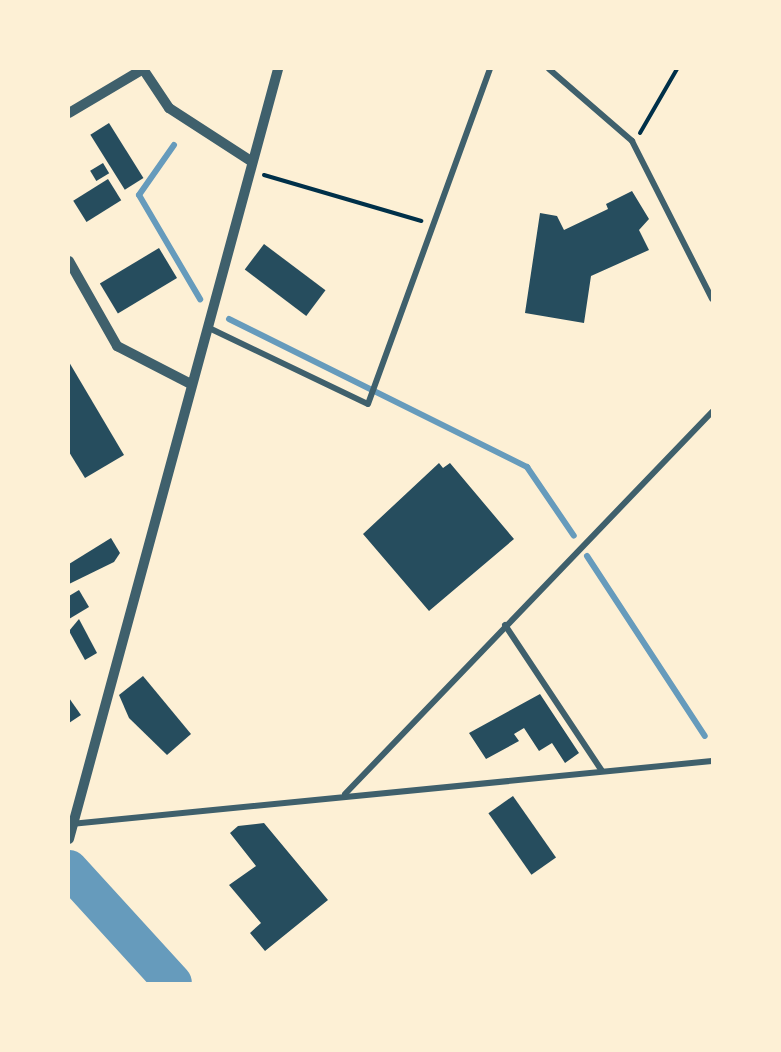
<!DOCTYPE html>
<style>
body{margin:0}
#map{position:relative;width:781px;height:1052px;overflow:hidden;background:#fdf0d5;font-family:Spectral,serif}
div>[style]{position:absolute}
.stream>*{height:6px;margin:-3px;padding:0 3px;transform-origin:3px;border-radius:3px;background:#669bbc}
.river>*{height:38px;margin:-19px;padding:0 19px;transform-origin:19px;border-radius:19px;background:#669bbc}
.building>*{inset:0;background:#264d5e;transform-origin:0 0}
.path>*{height:4px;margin:-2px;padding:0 2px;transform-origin:2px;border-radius:2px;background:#003049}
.minor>*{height:6px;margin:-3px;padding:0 3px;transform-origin:3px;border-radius:3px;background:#3f606c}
.tertiary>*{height:10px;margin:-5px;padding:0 5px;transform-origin:5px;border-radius:5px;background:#3f606c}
span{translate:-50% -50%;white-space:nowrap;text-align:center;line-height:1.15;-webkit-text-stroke:4.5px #fdf0d5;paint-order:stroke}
.frame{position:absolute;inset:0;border:70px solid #fdf0d5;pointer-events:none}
</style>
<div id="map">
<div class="stream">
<i style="left:174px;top:145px;width:61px;rotate:125deg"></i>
<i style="left:139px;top:195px;width:121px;rotate:59.6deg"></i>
<i style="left:229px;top:319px;width:333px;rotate:26.4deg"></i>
<i style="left:527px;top:467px;width:83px;rotate:55.7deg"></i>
<i style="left:587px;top:556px;width:215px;rotate:56.8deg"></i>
</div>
<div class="river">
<i style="left:69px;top:869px;width:154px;rotate:47.6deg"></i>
</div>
<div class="building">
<i style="left:109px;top:123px;width:65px;height:22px;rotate:58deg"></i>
<i style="left:103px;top:163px;width:12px;height:15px;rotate:59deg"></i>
<i style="left:108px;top:179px;width:25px;height:41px;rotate:58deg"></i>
<i style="clip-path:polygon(632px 191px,649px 219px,639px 230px,649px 250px,591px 276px,584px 323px,525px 313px,540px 213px,557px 216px,564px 230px,608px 209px,606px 204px)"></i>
<i style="left:264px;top:244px;width:77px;height:32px;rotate:37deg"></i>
<i style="left:159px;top:248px;width:35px;height:69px;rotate:59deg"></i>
<i style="clip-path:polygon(69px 362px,124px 455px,85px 478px,69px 452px)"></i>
<i style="clip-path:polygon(439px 463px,443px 468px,450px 463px,514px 539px,429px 611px,363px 534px)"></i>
<i style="clip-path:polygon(111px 538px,120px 553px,114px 562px,69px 584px,69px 564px)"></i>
<i style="clip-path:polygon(79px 590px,89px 607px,69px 619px,69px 596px)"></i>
<i style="clip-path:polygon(79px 619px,97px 653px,85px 660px,69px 631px)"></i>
<i style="clip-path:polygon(143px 676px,191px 734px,167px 755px,129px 718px,119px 695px)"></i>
<i style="clip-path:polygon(540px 694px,579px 753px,565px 763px,552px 743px,539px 751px,524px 728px,514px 734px,519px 741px,486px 759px,469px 733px)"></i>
<i style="clip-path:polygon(69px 698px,81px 715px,69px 723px)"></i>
<i style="left:513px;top:796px;width:75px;height:30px;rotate:55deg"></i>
<i style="clip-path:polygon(264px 823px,328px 900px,265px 951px,250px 933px,261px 923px,229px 885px,256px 866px,230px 833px,238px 826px)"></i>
</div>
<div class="path">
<i style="left:640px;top:133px;width:74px;rotate:-60deg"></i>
<i style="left:264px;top:175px;width:164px;rotate:16.3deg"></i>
</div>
<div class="minor">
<i style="left:549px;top:69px;width:110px;rotate:40.9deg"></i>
<i style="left:632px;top:141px;width:177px;rotate:63.1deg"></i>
<i style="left:207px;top:327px;width:178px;rotate:25.6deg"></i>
<i style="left:368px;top:404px;width:357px;rotate:-70deg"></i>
<i style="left:505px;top:625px;width:175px;rotate:56.4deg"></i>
<i style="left:345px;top:794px;width:530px;rotate:-46.15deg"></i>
<i style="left:71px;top:824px;width:644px;rotate:-5.61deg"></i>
</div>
<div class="tertiary">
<i style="left:143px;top:69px;width:47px;rotate:56.3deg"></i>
<i style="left:169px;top:108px;width:98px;rotate:32.9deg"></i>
<i style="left:69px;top:113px;width:86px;rotate:-30.7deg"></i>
<i style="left:69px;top:261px;width:98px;rotate:60.5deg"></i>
<i style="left:117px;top:346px;width:83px;rotate:27.2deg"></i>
<i style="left:69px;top:839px;width:798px;rotate:-74.81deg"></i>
</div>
<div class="frame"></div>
</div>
